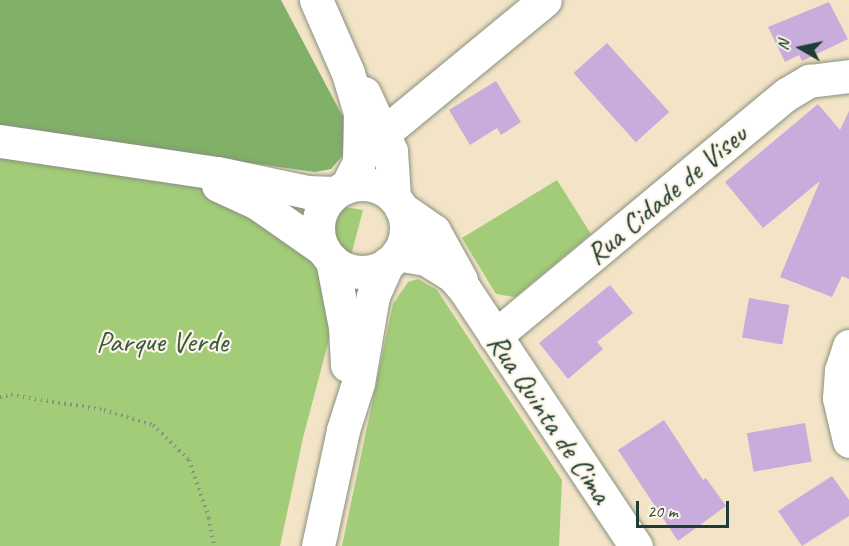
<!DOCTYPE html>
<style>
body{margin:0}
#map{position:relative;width:849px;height:546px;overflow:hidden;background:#f3e4c7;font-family:Caveat,sans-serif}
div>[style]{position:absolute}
.green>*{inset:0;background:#a2cc78}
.forest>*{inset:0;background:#81b068}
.building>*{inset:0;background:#c7acdc;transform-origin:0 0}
.path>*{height:4px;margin-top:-2px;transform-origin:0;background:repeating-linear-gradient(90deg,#89907e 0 1.5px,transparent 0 6px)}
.roads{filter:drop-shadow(0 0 2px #89907e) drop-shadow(0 0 2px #89907e)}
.minor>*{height:33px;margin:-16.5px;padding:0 16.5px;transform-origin:16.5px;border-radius:16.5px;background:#fff}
.tertiary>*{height:33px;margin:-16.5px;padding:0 16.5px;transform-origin:16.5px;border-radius:16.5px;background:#fff}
.tertiary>.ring{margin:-16.5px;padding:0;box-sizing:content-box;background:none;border:33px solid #fff;border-radius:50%}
span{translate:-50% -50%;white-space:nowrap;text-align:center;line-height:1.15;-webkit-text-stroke:4.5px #fcf5e5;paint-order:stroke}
.street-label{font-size:30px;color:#1f3d34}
.park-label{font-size:30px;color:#395a42}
.north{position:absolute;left:771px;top:18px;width:60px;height:60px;-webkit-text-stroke:4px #fcf5e5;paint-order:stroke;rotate:279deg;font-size:16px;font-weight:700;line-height:24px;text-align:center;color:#1f3d34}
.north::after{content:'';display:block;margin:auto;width:21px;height:27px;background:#1f3d34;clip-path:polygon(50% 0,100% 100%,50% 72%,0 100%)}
.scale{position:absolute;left:636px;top:501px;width:93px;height:27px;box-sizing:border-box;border:3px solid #1f3d34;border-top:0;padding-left:8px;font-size:18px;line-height:21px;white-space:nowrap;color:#1f3d34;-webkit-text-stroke:4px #fcf5e5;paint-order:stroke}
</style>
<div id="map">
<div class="green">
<i style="clip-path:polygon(0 151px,363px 210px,303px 438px,280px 546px,0 546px)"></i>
<i style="clip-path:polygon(557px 180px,591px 234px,515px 297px,496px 294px,462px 238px)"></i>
<i style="clip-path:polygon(418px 279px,437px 290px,562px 480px,559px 546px,342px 546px,393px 304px,408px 282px)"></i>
</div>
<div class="forest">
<i style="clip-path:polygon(0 0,281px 0,343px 117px,346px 136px,342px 156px,331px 169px,315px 172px,0 128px)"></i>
</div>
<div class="building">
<i style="clip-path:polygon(829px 2px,848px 39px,802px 61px,799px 55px,785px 62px,768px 27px)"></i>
<i style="left:607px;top:43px;width:93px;height:45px;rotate:48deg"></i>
<i style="clip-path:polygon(496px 81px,521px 122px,501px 135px,497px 128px,470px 145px,449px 110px)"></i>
<i style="clip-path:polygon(818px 104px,840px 130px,849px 111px,849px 279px,842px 276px,832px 297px,780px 277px,820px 181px,763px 228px,725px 182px)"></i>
<i style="clip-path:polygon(610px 285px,633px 313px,597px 342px,603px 349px,568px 379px,539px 343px)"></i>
<i style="left:749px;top:298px;width:41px;height:40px;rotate:10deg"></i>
<i style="clip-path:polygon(664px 420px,703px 480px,706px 478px,726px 506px,678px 541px,618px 450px)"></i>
<i style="left:805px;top:423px;width:39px;height:59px;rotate:80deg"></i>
<i style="clip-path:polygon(832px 476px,849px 500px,849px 516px,802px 546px,778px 511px)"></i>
</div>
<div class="path">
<i style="left:0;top:397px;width:11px;rotate:-10deg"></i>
<i style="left:11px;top:395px;width:94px;rotate:9.2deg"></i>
<i style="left:104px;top:410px;width:51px;rotate:17deg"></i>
<i style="left:153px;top:425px;width:50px;rotate:44.2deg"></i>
<i style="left:189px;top:460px;width:61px;rotate:71deg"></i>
<i style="left:209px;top:518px;width:28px;rotate:80deg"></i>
</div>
<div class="roads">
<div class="minor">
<i style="left:385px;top:132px;width:207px;rotate:-39.5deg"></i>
<i style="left:495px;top:336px;width:379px;rotate:-39.7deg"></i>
<i style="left:787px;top:94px;width:26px;rotate:-31deg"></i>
<i style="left:809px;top:81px;width:40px;rotate:-7.1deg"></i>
<i style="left:849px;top:346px;width:25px;rotate:108deg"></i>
<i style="left:841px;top:370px;width:28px;rotate:94deg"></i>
<i style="left:839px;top:398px;width:44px;rotate:76.9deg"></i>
</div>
<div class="tertiary">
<i style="left:316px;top:0;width:80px;rotate:66.3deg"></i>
<i style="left:348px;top:73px;width:42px;rotate:73.3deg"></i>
<i style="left:360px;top:113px;width:49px;rotate:91.2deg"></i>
<i style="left:359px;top:162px;width:28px;rotate:117deg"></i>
<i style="left:364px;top:93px;width:64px;rotate:65deg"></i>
<i style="left:391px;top:151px;width:46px;rotate:86.3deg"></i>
<i style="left:0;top:141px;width:219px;rotate:8.4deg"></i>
<i style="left:217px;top:173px;width:92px;rotate:11.9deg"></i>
<i style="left:307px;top:192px;width:28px;rotate:2deg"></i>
<i class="ring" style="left:318px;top:184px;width:55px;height:55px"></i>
<i style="left:218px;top:185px;width:43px;rotate:24.8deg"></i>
<i style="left:257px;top:203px;width:82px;rotate:35deg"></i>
<i style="left:401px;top:208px;width:40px;rotate:34.9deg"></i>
<i style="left:434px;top:231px;width:56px;rotate:61.1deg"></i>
<i style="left:397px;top:254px;width:29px;rotate:10deg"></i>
<i style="left:426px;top:259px;width:32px;rotate:32deg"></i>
<i style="left:453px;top:276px;width:18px;rotate:49deg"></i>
<i style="left:465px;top:290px;width:308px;rotate:56.3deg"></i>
<i style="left:332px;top:260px;width:68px;rotate:79deg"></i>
<i style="left:345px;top:327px;width:38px;rotate:87deg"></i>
<i style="left:318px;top:546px;width:119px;rotate:-77.8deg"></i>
<i style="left:343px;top:430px;width:49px;rotate:-72.3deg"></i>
<i style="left:358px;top:383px;width:88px;rotate:-80.2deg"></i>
<i style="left:373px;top:296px;width:36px;rotate:-66deg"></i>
</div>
</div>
<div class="street-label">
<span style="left:666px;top:194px;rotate:-40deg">Rua Cidade de Viseu</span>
<span style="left:550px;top:418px;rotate:56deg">Rua Quinta de Cima</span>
</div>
<div class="park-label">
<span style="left:162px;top:341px">Parque Verde</span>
</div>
<div class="north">N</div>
<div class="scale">20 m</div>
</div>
